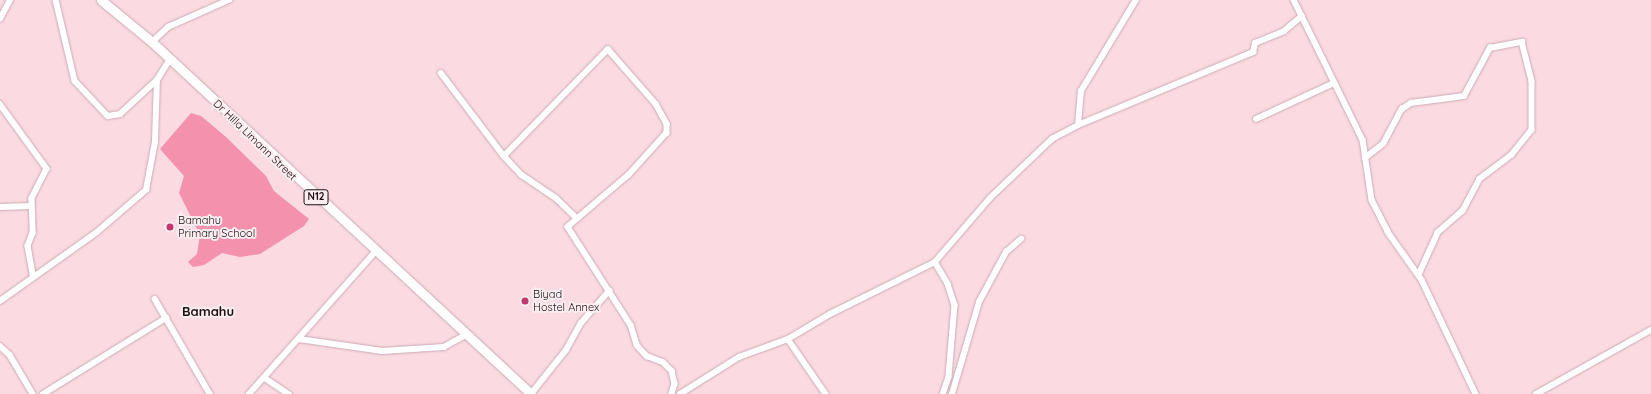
<!DOCTYPE html>
<style>
body{margin:0}
#map{position:relative;width:1651px;height:394px;overflow:hidden;background:#fbdae2;font-family:Quicksand,sans-serif}
div>[style]{position:absolute}
.forest>*{inset:0;background:#f492ae}
.roads{filter:drop-shadow(0 0 1px #cbabb3) drop-shadow(0 0 1px #cbabb3)}
.minor>*{height:5.5px;margin:-2.75px;padding:0 2.75px;transform-origin:2.75px;border-radius:2.75px;background:#fff}
.trunk>*{height:9px;margin:-4.5px;padding:0 4.5px;transform-origin:4.5px;border-radius:4.5px;background:#fff}
.dots>*{width:11px;height:11px;translate:-50% -50%;box-sizing:border-box;border:2px solid #fbedf0;border-radius:50%}
span{translate:-50% -50%;white-space:nowrap;text-align:center;line-height:1.15;-webkit-text-stroke:4px #fbedf0;paint-order:stroke}
.shield-label span{padding:1px 3px;background:#fbedf0;border:1px solid;border-radius:3px;-webkit-text-stroke-width:0}
.shield-label{font-size:10px;color:#1b1013;font-weight:700}
.street-label{font-size:11px;color:#1b1013}
.poi-label{font-size:11px;color:#1b1013}
.left{translate:0 -50%;text-align:left}
.quarter-label{font-size:13px;color:#1b1013;font-weight:700}
</style>
<div id="map">
<div class="forest">
<i style="clip-path:polygon(191px 113px,201px 116px,226px 137px,266px 176px,274px 191px,309px 219px,304px 226px,260px 254px,240px 257px,222px 253px,204px 265px,193px 267px,188px 262px,197px 254px,200px 235px,179px 193px,184px 176px,160px 149px)"></i>
</div>
<div class="roads">
<div class="minor">
<i style="left:56px;top:0;width:83px;rotate:76.8deg"></i>
<i style="left:75px;top:81px;width:48px;rotate:46.7deg"></i>
<i style="left:108px;top:116px;width:12px;rotate:-9deg"></i>
<i style="left:120px;top:114px;width:50px;rotate:-42.6deg"></i>
<i style="left:1294px;top:0;width:156px;rotate:63.8deg"></i>
<i style="left:1363px;top:140px;width:61px;rotate:81.5deg"></i>
<i style="left:1372px;top:200px;width:36px;rotate:63deg"></i>
<i style="left:1388px;top:232px;width:59px;rotate:54.7deg"></i>
<i style="left:1422px;top:280px;width:126px;rotate:64.7deg"></i>
<i style="left:0;top:19px;width:21px;rotate:-62deg"></i>
<i style="left:152px;top:42px;width:22px;rotate:-43deg"></i>
<i style="left:168px;top:27px;width:67px;rotate:-23.9deg"></i>
<i style="left:441px;top:73px;width:104px;rotate:52.8deg"></i>
<i style="left:504px;top:156px;width:26px;rotate:47deg"></i>
<i style="left:522px;top:175px;width:41px;rotate:34.1deg"></i>
<i style="left:556px;top:198px;width:29px;rotate:44deg"></i>
<i style="left:0;top:104px;width:80px;rotate:54.1deg"></i>
<i style="left:47px;top:169px;width:33px;rotate:117deg"></i>
<i style="left:32px;top:198px;width:35px;rotate:88deg"></i>
<i style="left:33px;top:233px;width:14px;rotate:111deg"></i>
<i style="left:28px;top:246px;width:29px;rotate:80deg"></i>
<i style="left:1256px;top:119px;width:86px;rotate:-24.8deg"></i>
<i style="left:1078px;top:125px;width:190px;rotate:-22.6deg"></i>
<i style="left:1253px;top:52px;width:9px;rotate:-77deg"></i>
<i style="left:1255px;top:43px;width:31px;rotate:-22deg"></i>
<i style="left:1284px;top:31px;width:23px;rotate:-40deg"></i>
<i style="left:504px;top:156px;width:149px;rotate:-45.8deg"></i>
<i style="left:608px;top:49px;width:73px;rotate:48.9deg"></i>
<i style="left:656px;top:104px;width:23px;rotate:61deg"></i>
<i style="left:667px;top:124px;width:9px;rotate:90deg"></i>
<i style="left:667px;top:133px;width:57px;rotate:132.1deg"></i>
<i style="left:629px;top:175px;width:80px;rotate:139.6deg"></i>
<i style="left:568px;top:227px;width:117px;rotate:57.3deg"></i>
<i style="left:631px;top:325px;width:21px;rotate:73deg"></i>
<i style="left:637px;top:345px;width:15px;rotate:48deg"></i>
<i style="left:647px;top:356px;width:17px;rotate:21deg"></i>
<i style="left:663px;top:362px;width:13px;rotate:45deg"></i>
<i style="left:672px;top:371px;width:13px;rotate:77deg"></i>
<i style="left:675px;top:384px;width:10px;rotate:107deg"></i>
<i style="left:1365px;top:158px;width:23px;rotate:-38deg"></i>
<i style="left:1383px;top:144px;width:40px;rotate:-62deg"></i>
<i style="left:1402px;top:109px;width:11px;rotate:-34deg"></i>
<i style="left:1411px;top:103px;width:53px;rotate:-7.5deg"></i>
<i style="left:1464px;top:96px;width:55px;rotate:-61.6deg"></i>
<i style="left:1490px;top:48px;width:33px;rotate:-11deg"></i>
<i style="left:1522px;top:42px;width:40px;rotate:75.6deg"></i>
<i style="left:1532px;top:81px;width:49px;rotate:90deg"></i>
<i style="left:1532px;top:130px;width:32px;rotate:129deg"></i>
<i style="left:1512px;top:155px;width:40px;rotate:143deg"></i>
<i style="left:1480px;top:179px;width:36px;rotate:118deg"></i>
<i style="left:1463px;top:211px;width:33px;rotate:139deg"></i>
<i style="left:1438px;top:233px;width:46px;rotate:114.3deg"></i>
<i style="left:0;top:207px;width:31px;rotate:-2deg"></i>
<i style="left:935px;top:262px;width:26px;rotate:59deg"></i>
<i style="left:948px;top:284px;width:22px;rotate:72deg"></i>
<i style="left:955px;top:305px;width:72px;rotate:94.8deg"></i>
<i style="left:949px;top:377px;width:18px;rotate:109deg"></i>
<i style="left:155px;top:299px;width:110px;rotate:59.9deg"></i>
<i style="left:0;top:301px;width:119px;rotate:-35.4deg"></i>
<i style="left:97px;top:232px;width:65px;rotate:-40.6deg"></i>
<i style="left:146px;top:190px;width:49px;rotate:-79.4deg"></i>
<i style="left:155px;top:142px;width:62px;rotate:-88.2deg"></i>
<i style="left:157px;top:80px;width:25px;rotate:-58deg"></i>
<i style="left:299px;top:339px;width:84px;rotate:8.2deg"></i>
<i style="left:382px;top:351px;width:62px;rotate:-3.7deg"></i>
<i style="left:444px;top:347px;width:25px;rotate:-29deg"></i>
<i style="left:788px;top:339px;width:67px;rotate:55.4deg"></i>
<i style="left:0;top:346px;width:13px;rotate:42deg"></i>
<i style="left:10px;top:355px;width:45px;rotate:59.5deg"></i>
<i style="left:265px;top:378px;width:29px;rotate:34deg"></i>
<i style="left:43px;top:394px;width:145px;rotate:-31.7deg"></i>
<i style="left:249px;top:394px;width:190px;rotate:-48.4deg"></i>
<i style="left:531px;top:394px;width:56px;rotate:-51.5deg"></i>
<i style="left:566px;top:350px;width:31px;rotate:-61deg"></i>
<i style="left:581px;top:323px;width:43px;rotate:-48.8deg"></i>
<i style="left:680px;top:394px;width:70px;rotate:-32.1deg"></i>
<i style="left:739px;top:357px;width:52px;rotate:-20.2deg"></i>
<i style="left:788px;top:339px;width:49px;rotate:-30.8deg"></i>
<i style="left:830px;top:314px;width:117px;rotate:-26.3deg"></i>
<i style="left:935px;top:262px;width:84px;rotate:-49.3deg"></i>
<i style="left:990px;top:198px;width:86px;rotate:-43.6deg"></i>
<i style="left:1052px;top:139px;width:30px;rotate:-28deg"></i>
<i style="left:1078px;top:125px;width:34px;rotate:-85deg"></i>
<i style="left:1081px;top:91px;width:106px;rotate:-58.9deg"></i>
<i style="left:952px;top:394px;width:96px;rotate:-73.6deg"></i>
<i style="left:979px;top:302px;width:57px;rotate:-61.6deg"></i>
<i style="left:1006px;top:252px;width:20px;rotate:-41deg"></i>
<i style="left:1536px;top:394px;width:132px;rotate:-29.1deg"></i>
</div>
<div class="trunk">
<i style="left:101px;top:0;width:66px;rotate:39.5deg"></i>
<i style="left:152px;top:42px;width:517px;rotate:42.88deg"></i>
</div>
</div>
<div class="dots">
<i style="left:170px;top:227px;background:#c3386d"></i>
<i style="left:525px;top:301px;background:#c3386d"></i>
</div>
<div class="shield-label">
<span style="left:316px;top:197px">N12</span>
</div>
<div class="street-label">
<span style="left:255px;top:140px;rotate:44deg">Dr Hilla Limann Street</span>
</div>
<div class="poi-label">
<span class="left" style="left:178px;top:227px">Bamahu<br>Primary School</span>
<span class="left" style="left:533px;top:301px">Biyad<br>Hostel Annex</span>
</div>
<div class="quarter-label">
<span style="left:208px;top:311px">Bamahu</span>
</div>
</div>
